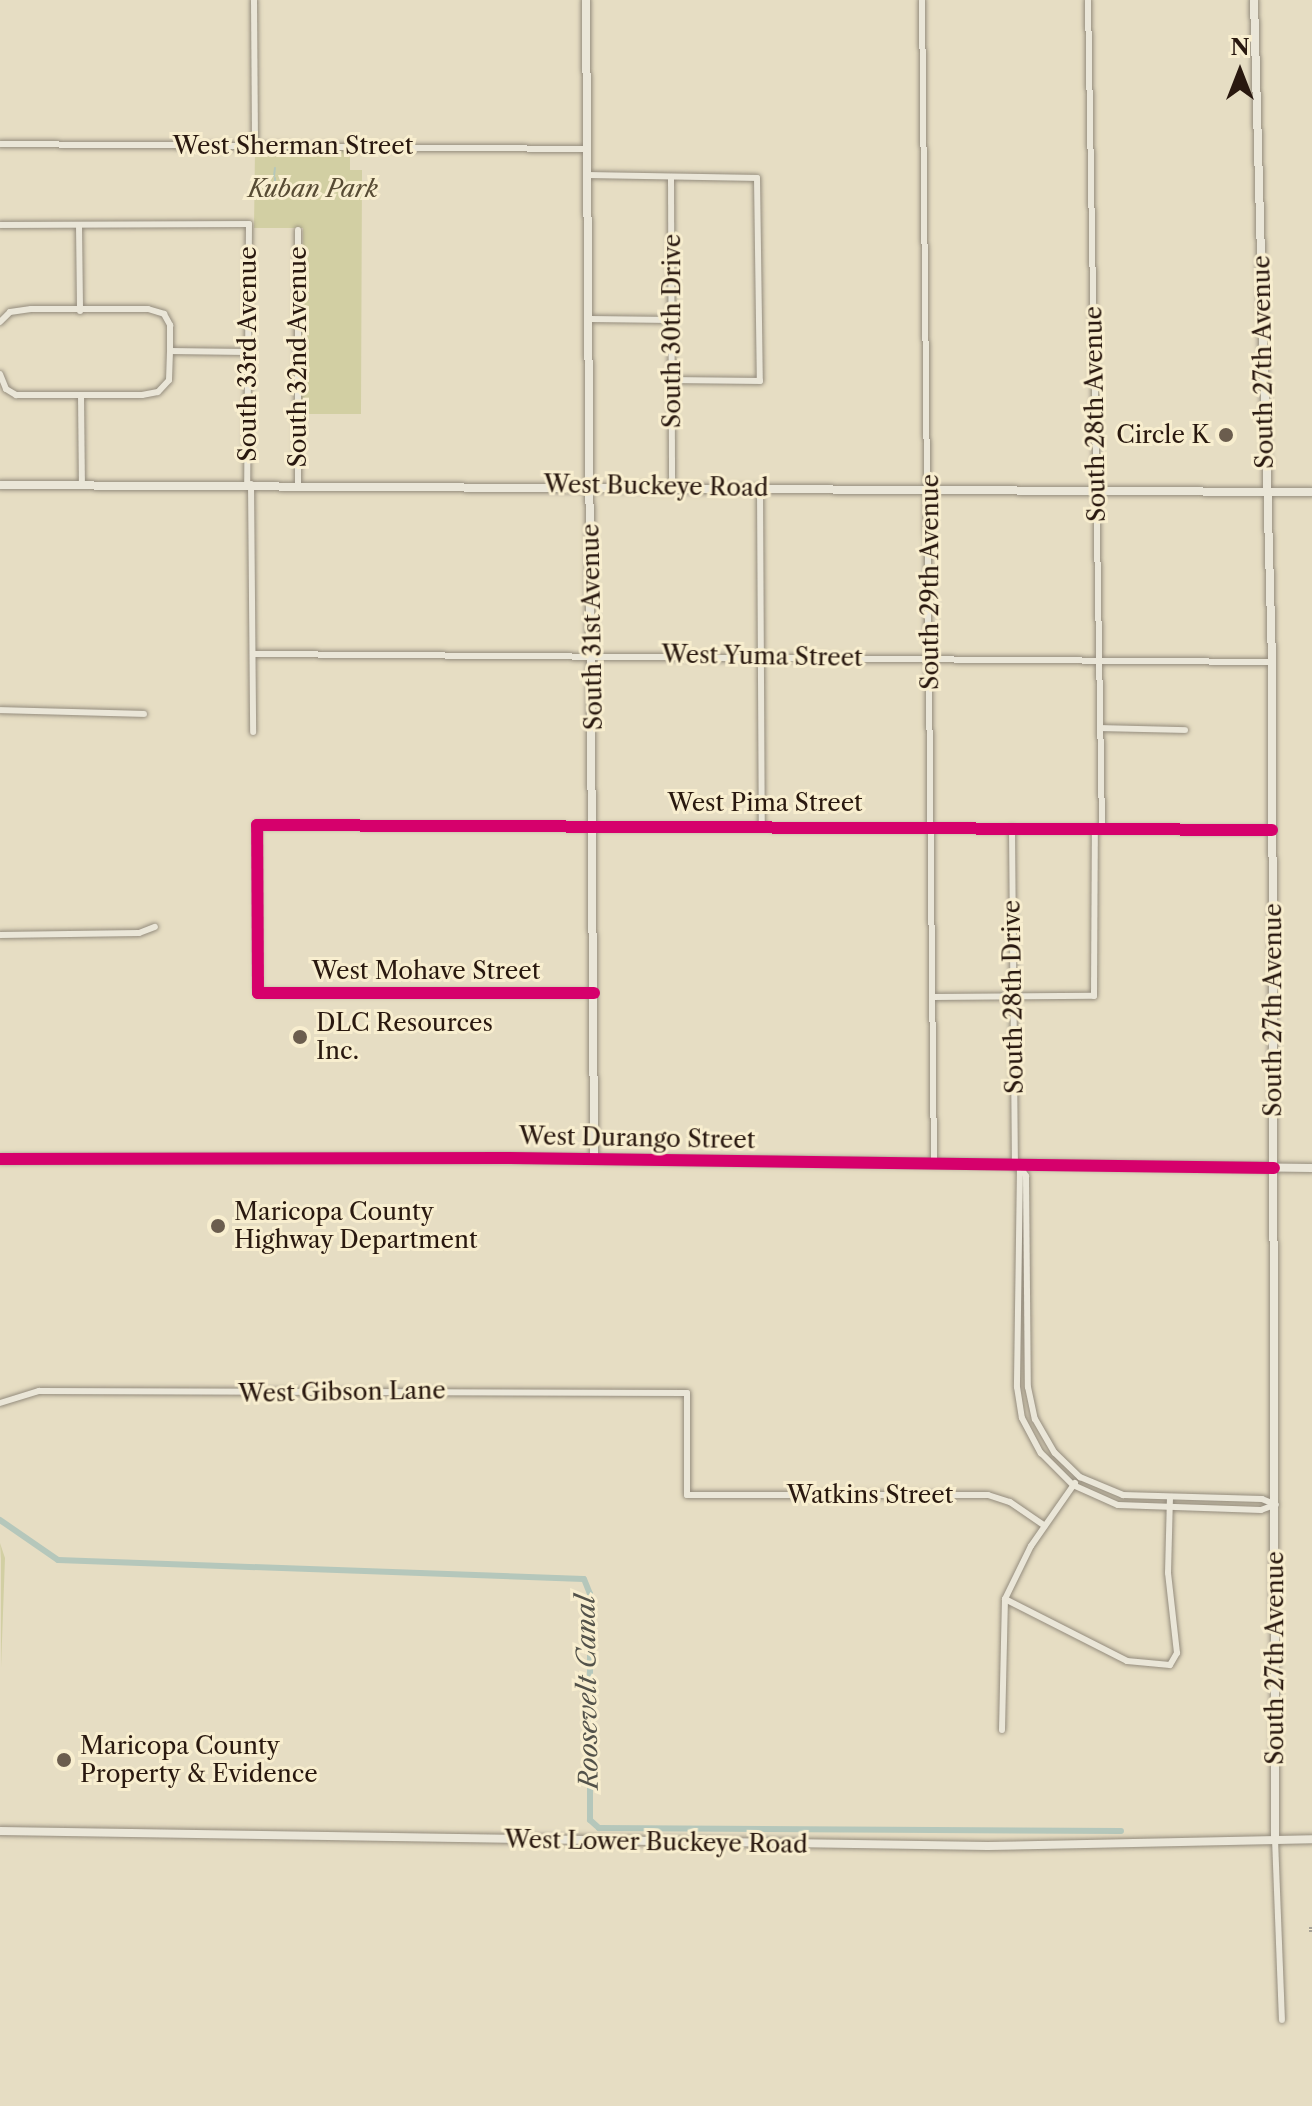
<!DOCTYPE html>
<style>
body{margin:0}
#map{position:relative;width:1312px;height:2106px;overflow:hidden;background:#e6ddc3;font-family:"Libre Caslon Text",serif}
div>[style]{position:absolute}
.green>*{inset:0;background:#d2cfa3}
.stream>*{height:2px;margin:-1px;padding:0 1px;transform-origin:1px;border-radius:1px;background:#b5c7bb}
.canal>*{height:6px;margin:-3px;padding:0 3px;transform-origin:3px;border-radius:3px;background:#b5c7bb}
.roads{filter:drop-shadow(0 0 2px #948c7d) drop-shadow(0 0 2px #948c7d)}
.street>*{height:6px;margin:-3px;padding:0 3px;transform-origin:3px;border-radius:3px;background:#eae6d8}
.secondary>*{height:8px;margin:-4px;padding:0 4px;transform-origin:4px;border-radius:4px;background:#eae6d8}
.rail>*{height:5px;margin-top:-2.5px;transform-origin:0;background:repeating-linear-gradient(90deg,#f8eecf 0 6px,#a5a095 0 12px);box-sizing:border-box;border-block:2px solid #a5a095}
.cycleway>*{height:12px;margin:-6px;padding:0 6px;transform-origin:6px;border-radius:6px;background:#d6006c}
.dots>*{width:22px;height:22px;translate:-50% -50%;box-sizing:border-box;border:4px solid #f8eecf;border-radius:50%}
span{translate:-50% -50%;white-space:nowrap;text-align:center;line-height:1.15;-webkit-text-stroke:6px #f8eecf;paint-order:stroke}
.street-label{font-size:24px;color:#29180f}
.park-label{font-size:24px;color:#574b34;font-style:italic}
.poi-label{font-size:24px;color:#29180f}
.right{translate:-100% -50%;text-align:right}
.left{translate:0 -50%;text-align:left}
.water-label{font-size:26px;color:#53524a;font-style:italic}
.north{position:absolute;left:1200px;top:32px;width:80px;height:80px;-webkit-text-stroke:6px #f8eecf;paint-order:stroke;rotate:0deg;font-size:22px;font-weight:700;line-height:32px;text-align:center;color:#29180f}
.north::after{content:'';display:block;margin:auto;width:28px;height:36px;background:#29180f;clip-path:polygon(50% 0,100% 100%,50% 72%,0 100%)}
</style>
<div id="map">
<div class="green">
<i style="clip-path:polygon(255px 149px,350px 150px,350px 170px,362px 170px,361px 414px,301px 414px,303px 228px,254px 228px)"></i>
<i style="clip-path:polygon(0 1543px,5px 1558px,1px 1668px,1px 1559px)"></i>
</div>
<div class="stream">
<i style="left:274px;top:176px;width:8px;rotate:-83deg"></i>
<i style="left:275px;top:178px;width:3px;rotate:90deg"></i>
</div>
<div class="canal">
<i style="left:0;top:1520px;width:70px;rotate:34.6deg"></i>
<i style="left:58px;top:1560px;width:526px;rotate:2.07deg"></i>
<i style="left:584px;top:1579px;width:16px;rotate:68deg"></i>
<i style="left:590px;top:1594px;width:226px;rotate:90deg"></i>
<i style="left:590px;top:1820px;width:12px;rotate:42deg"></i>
<i style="left:599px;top:1828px;width:522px;rotate:0.33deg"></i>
</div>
<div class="roads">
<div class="street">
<i style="left:254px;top:0;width:146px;rotate:89.6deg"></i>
<i style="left:922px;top:0;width:1164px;rotate:89.41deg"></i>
<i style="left:1088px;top:0;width:829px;rotate:89.03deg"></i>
<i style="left:0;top:144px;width:587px;rotate:0.49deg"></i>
<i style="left:590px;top:175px;width:167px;rotate:1deg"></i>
<i style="left:757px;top:178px;width:203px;rotate:89.2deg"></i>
<i style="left:760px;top:381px;width:88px;rotate:-179.3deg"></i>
<i style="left:671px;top:177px;width:309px;rotate:89.8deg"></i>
<i style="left:0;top:225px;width:249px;rotate:-0.2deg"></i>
<i style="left:249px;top:224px;width:260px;rotate:90.4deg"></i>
<i style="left:79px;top:225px;width:86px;rotate:89.3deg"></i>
<i style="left:298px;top:230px;width:255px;rotate:90deg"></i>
<i style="left:590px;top:319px;width:82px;rotate:0.7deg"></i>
<i style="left:0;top:322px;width:14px;rotate:-45deg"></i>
<i style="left:10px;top:312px;width:21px;rotate:-8deg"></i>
<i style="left:31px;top:309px;width:117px"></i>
<i style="left:148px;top:309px;width:17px;rotate:17deg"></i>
<i style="left:164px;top:314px;width:13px;rotate:61deg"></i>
<i style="left:170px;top:325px;width:26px;rotate:90deg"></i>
<i style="left:0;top:374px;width:16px;rotate:68deg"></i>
<i style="left:6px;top:389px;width:12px;rotate:31deg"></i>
<i style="left:16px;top:395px;width:126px"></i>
<i style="left:142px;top:395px;width:16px;rotate:-11deg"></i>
<i style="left:158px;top:392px;width:16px;rotate:-47deg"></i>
<i style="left:169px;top:380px;width:29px;rotate:-88deg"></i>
<i style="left:170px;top:351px;width:77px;rotate:0.7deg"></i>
<i style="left:81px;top:395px;width:89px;rotate:89.4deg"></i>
<i style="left:251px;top:484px;width:248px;rotate:89.5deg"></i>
<i style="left:760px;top:487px;width:338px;rotate:89.7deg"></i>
<i style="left:253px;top:654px;width:1019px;rotate:0.45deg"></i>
<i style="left:0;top:710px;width:144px;rotate:1.6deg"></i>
<i style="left:1101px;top:728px;width:84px;rotate:1.4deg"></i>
<i style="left:1012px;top:828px;width:339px;rotate:89.5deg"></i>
<i style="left:0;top:935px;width:139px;rotate:-0.8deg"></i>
<i style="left:139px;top:933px;width:17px;rotate:-21deg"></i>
<i style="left:594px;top:993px;width:336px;rotate:180deg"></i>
<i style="left:258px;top:993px;width:168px;rotate:-90.3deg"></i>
<i style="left:257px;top:825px;width:1015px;rotate:0.28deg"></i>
<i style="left:932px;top:997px;width:162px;rotate:-0.4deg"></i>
<i style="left:1094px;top:996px;width:167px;rotate:-89.7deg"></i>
<i style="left:1020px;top:1167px;width:220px;rotate:90.8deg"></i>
<i style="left:1017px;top:1387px;width:31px;rotate:81deg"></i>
<i style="left:1022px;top:1418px;width:40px;rotate:62deg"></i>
<i style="left:1041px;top:1453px;width:45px;rotate:45deg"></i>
<i style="left:1073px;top:1485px;width:49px;rotate:24deg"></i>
<i style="left:1118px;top:1505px;width:143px;rotate:2deg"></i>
<i style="left:1261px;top:1510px;width:14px;rotate:-21deg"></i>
<i style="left:1020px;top:1167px;width:11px;rotate:56deg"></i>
<i style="left:1026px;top:1176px;width:211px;rotate:89.5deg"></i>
<i style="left:1028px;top:1387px;width:33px;rotate:78deg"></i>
<i style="left:1035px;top:1419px;width:39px;rotate:60deg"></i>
<i style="left:1055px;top:1453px;width:35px;rotate:44deg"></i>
<i style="left:1080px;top:1477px;width:47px;rotate:22.7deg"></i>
<i style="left:1123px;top:1495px;width:139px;rotate:1.6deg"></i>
<i style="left:1262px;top:1499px;width:15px;rotate:23deg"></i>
<i style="left:0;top:1403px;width:41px;rotate:-17.1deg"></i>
<i style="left:39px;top:1391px;width:648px;rotate:0.18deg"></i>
<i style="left:687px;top:1393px;width:102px;rotate:90deg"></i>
<i style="left:687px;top:1495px;width:301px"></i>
<i style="left:988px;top:1495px;width:23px;rotate:18deg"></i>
<i style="left:1010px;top:1502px;width:42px;rotate:34.4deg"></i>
<i style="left:1005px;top:1599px;width:137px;rotate:26.9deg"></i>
<i style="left:1127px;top:1661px;width:43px;rotate:5.3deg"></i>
<i style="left:1170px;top:1665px;width:14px;rotate:-60deg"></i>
<i style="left:1177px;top:1653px;width:81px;rotate:-96.4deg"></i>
<i style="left:1168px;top:1573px;width:75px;rotate:-88.5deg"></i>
<i style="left:1002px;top:1730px;width:131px;rotate:-88.7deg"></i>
<i style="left:1005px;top:1599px;width:59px;rotate:-63.9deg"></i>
<i style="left:1031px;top:1546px;width:77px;rotate:-55.1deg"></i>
<i style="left:1275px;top:1839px;width:181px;rotate:87.8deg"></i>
</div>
<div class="secondary">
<i style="left:586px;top:0;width:1158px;rotate:89.6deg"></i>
<i style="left:1254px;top:0;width:662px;rotate:88.44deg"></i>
<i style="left:1272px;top:662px;width:1177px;rotate:89.85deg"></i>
<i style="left:0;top:485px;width:1312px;rotate:0.31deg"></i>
<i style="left:0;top:1159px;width:503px;rotate:-0.11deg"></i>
<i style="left:503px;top:1158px;width:809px;rotate:0.71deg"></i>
<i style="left:0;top:1831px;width:988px;rotate:0.87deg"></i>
<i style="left:988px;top:1846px;width:324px;rotate:-1.2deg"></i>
</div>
</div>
<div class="rail">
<i style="left:1309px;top:1929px;width:3px"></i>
</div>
<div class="cycleway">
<i style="left:594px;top:993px;width:336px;rotate:180deg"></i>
<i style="left:258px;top:993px;width:168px;rotate:-90.3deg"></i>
<i style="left:257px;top:825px;width:1015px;rotate:0.28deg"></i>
<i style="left:0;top:1159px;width:503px;rotate:-0.11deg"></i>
<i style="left:503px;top:1158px;width:771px;rotate:0.74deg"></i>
</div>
<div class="dots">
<i style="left:1226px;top:435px;background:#6b5d4e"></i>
<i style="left:300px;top:1037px;background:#6b5d4e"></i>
<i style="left:218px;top:1226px;background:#6b5d4e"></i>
<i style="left:64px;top:1760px;background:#6b5d4e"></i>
</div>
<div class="street-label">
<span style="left:293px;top:146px">West Sherman Street</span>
<span style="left:672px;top:331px;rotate:-90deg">South 30th Drive</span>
<span style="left:248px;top:354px;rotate:-90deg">South 33rd Avenue</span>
<span style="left:298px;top:357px;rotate:-90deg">South 32nd Avenue</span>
<span style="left:1263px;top:362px;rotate:-91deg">South 27th Avenue</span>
<span style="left:1095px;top:414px;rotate:-91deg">South 28th Avenue</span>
<span style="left:656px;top:486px;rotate:1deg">West Buckeye Road</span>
<span style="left:930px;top:582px;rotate:-90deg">South 29th Avenue</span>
<span style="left:592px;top:627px;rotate:-91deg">South 31st Avenue</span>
<span style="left:762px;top:656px;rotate:1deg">West Yuma Street</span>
<span style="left:765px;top:803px">West Pima Street</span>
<span style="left:426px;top:971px">West Mohave Street</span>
<span style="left:1013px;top:997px;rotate:-91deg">South 28th Drive</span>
<span style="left:1273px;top:1010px;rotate:-90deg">South 27th Avenue</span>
<span style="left:637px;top:1138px;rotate:1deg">West Durango Street</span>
<span style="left:342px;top:1392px;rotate:-1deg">West Gibson Lane</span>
<span style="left:870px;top:1495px">Watkins Street</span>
<span style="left:1275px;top:1658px;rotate:-90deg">South 27th Avenue</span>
<span style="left:656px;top:1842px;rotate:1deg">West Lower Buckeye Road</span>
</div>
<div class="park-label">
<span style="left:313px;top:189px">Kuban Park</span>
</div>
<div class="poi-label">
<span class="right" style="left:1210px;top:435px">Circle K</span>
<span class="left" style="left:316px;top:1037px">DLC Resources<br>Inc.</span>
<span class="left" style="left:234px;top:1226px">Maricopa County<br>Highway Department</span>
<span class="left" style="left:80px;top:1760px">Maricopa County<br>Property &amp; Evidence</span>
</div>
<div class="water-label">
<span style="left:588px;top:1692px;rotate:-91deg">Roosevelt Canal</span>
</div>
<div class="north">N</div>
</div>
